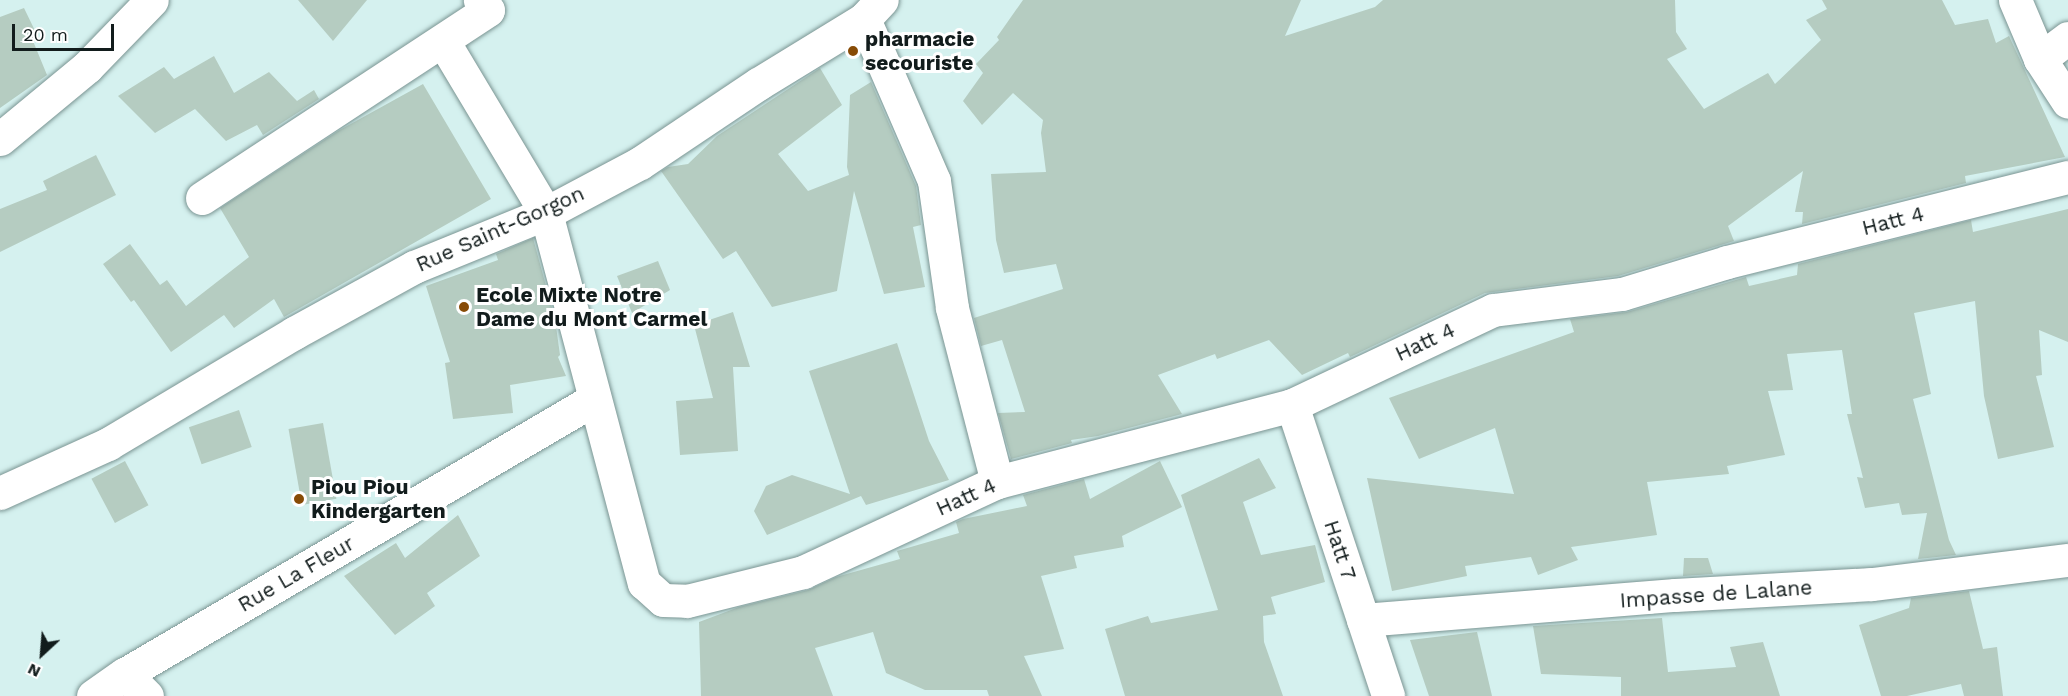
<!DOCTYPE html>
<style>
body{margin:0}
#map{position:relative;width:2068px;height:696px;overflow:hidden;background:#d5f1ef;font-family:"Work Sans",sans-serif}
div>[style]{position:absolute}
.building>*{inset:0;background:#b5ccc1;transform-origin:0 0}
.roads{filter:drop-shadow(0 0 2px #7a9492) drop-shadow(0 0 2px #7a9492)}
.street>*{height:33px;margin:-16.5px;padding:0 16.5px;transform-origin:16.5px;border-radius:16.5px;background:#fff}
.dots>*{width:16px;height:16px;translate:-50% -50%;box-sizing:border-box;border:3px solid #fff;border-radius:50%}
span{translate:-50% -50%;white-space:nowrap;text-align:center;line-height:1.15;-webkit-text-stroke:6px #fff;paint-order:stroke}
.poi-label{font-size:21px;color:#121c1c;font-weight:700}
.left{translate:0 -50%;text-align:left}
.street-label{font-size:21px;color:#121c1c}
.north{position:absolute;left:12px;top:624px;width:60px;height:60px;-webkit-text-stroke:4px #fff;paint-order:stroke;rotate:206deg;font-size:16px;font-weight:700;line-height:24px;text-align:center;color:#121c1c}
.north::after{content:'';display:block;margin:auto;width:21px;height:27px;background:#121c1c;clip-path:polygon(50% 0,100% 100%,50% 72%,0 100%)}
.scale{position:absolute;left:12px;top:24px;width:102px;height:27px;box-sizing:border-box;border:3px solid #121c1c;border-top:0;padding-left:8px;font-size:18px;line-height:21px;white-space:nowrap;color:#121c1c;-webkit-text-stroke:4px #fff;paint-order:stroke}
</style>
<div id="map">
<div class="building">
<i style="clip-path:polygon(298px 0,367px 0,333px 41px)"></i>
<i style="clip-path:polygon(1023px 0,1301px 0,1285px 36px,1375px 7px,1383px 0,1675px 0,1676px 32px,1687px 49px,1667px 59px,1704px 109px,1768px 73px,1775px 84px,1821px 40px,1806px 20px,1827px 9px,1822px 0,1942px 0,1955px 25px,1988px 19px,1996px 43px,2009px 36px,2065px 157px,1965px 176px,1966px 183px,1802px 224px,1803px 212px,1795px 212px,1803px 171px,1728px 226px,1734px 241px,1618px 276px,1485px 293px,1350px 357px,1348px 353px,1302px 375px,1269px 340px,1217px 359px,1215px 354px,1158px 375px,1182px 414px,1098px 436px,1071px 440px,1072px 443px,1011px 459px,998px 413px,1025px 412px,1002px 340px,981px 346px,974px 318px,1063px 289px,1056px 264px,1004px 273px,996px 240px,991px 174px,1046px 172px,1041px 133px,1043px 120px,1013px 93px,982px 125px,963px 101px,983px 73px,976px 64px,999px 40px,997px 37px)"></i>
<i style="clip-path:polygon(24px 8px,39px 39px,33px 41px,47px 75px,0 108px,0 17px)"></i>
<i style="clip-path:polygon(214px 56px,234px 93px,269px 72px,297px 101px,314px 90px,319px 99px,263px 135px,257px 125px,226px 141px,195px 109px,155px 133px,118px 96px,164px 67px,174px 79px)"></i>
<i style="clip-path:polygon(820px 68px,842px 105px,778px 154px,808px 191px,849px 175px,847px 167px,850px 95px,871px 82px,916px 186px,921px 225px,913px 227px,925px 287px,884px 294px,854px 191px,837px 291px,772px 307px,736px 251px,723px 259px,661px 171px,668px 167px,688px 164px,717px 136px)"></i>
<i style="clip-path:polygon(423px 84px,491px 199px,284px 317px,274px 299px,234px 328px,224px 315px,171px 352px,134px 300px,131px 302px,103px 264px,130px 244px,160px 285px,167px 280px,186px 306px,249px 257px,220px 208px,338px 131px)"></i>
<i style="clip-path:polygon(96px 155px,116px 195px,0 252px,0 209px,47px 190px,43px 181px)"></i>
<i style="clip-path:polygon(2068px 209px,2068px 342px,2039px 330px,2042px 375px,2036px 376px,2054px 447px,1998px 459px,1984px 396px,1975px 301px,1914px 313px,1931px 394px,1913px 399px,1949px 540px,1956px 555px,1918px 559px,1927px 513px,1902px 515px,1899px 503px,1865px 508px,1857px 477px,1863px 478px,1847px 414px,1852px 414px,1842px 350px,1787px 354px,1793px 390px,1768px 391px,1785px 455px,1727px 466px,1729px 474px,1647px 482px,1657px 535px,1571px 547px,1578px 560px,1538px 575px,1531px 557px,1465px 566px,1467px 576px,1392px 591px,1367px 478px,1514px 494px,1495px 428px,1419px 459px,1389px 398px,1574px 332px,1570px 319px,1627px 312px,1746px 277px,1749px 286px,1797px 275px,1798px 264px,1971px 220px,1973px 232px)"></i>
<i style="clip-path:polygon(533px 238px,555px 319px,560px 355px,558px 357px,566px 376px,510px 385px,513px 413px,453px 419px,445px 363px,450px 362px,426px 286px,498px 260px,496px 254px)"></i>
<i style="clip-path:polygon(658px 261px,670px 290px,632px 313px,617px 276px)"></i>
<i style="clip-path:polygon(733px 312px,750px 367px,733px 367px,738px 451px,680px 455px,676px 401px,713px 398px,694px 325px)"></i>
<i style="clip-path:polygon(897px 343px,929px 441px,949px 480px,866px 505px,861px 496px,767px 535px,754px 511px,766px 486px,792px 475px,850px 494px,809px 371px)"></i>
<i style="left:239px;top:410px;width:39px;height:53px;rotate:71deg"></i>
<i style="left:323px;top:423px;width:77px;height:35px;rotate:80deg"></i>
<i style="clip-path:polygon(1259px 458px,1276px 488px,1243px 502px,1261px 555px,1315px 545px,1325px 582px,1271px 597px,1276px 614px,1263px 616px,1264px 642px,1283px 696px,1125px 696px,1105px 629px,1148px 616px,1151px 623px,1218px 610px,1181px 495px)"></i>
<i style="left:125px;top:461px;width:50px;height:38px;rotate:62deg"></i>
<i style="clip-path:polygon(1160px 461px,1182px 507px,1122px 536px,1124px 547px,1074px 556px,1077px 568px,1041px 576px,1064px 649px,1024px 656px,1042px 696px,989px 696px,987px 690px,925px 690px,886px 673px,873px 632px,815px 648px,833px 696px,701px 696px,699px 622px,739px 607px,808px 590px,836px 577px,900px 559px,897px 551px,959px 533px,956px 522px,963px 519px,1027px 506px,1023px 495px,1084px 479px,1090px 499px)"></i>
<i style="clip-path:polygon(458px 515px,480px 556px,427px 593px,435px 606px,395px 635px,344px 576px,396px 543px,405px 558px)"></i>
<i style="clip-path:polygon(1684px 558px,1708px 558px,1713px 574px,1683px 576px)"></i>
<i style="clip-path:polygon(1969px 591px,1983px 649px,1997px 647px,2003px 696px,1964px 696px,1961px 684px,1907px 696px,1881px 696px,1859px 625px,1909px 608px,1911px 598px)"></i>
<i style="clip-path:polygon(1662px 618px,1668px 672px,1736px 667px,1730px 647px,1763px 642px,1780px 696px,1621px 696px,1621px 677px,1541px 674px,1533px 626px)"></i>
<i style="clip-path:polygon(1477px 632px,1492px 696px,1429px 696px,1410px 640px)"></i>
</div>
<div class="roads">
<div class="street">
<i style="left:2015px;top:0;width:64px;rotate:67deg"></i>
<i style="left:2040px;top:59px;width:51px;rotate:56.9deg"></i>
<i style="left:864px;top:19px;width:176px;rotate:66.6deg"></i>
<i style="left:934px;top:181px;width:128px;rotate:81.9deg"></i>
<i style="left:952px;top:308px;width:180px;rotate:75.5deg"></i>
<i style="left:443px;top:41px;width:200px;rotate:59.1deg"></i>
<i style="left:546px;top:213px;width:383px;rotate:75.2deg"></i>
<i style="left:644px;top:583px;width:25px;rotate:42deg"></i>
<i style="left:663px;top:600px;width:24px;rotate:2deg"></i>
<i style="left:687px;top:601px;width:120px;rotate:-14deg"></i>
<i style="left:803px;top:572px;width:214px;rotate:-24.9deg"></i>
<i style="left:997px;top:482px;width:305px;rotate:-14.6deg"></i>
<i style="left:1292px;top:405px;width:222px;rotate:-25.3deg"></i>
<i style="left:1493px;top:310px;width:130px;rotate:-7.1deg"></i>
<i style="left:1622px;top:294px;width:110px;rotate:-16.9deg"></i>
<i style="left:1727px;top:262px;width:351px;rotate:-14deg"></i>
<i style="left:2040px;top:59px;width:35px;rotate:-37deg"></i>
<i style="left:0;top:139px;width:113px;rotate:-39.6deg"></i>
<i style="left:87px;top:67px;width:93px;rotate:-45.9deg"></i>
<i style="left:202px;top:198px;width:342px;rotate:-33.3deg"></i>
<i style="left:488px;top:10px;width:13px;rotate:-129deg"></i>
<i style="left:1292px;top:405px;width:306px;rotate:71.7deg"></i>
<i style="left:0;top:493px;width:119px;rotate:-24.4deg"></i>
<i style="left:108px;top:444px;width:217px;rotate:-30.8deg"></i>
<i style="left:294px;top:333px;width:137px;rotate:-28.8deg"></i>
<i style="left:414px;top:267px;width:143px;rotate:-22.2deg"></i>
<i style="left:546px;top:213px;width:106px;rotate:-28deg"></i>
<i style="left:640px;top:163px;width:142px;rotate:-33.8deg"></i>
<i style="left:758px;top:84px;width:124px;rotate:-31.5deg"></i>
<i style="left:864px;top:19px;width:26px;rotate:-47deg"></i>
<i style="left:1363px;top:620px;width:313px;rotate:-4.6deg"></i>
<i style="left:1675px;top:595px;width:197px;rotate:-3.2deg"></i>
<i style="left:1872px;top:584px;width:197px;rotate:-7deg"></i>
<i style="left:125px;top:674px;width:31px;rotate:45deg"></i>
<i style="left:93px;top:696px;width:39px;rotate:-35deg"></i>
<i style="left:125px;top:674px;width:542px;rotate:-30.35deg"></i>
</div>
</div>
<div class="dots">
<i style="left:853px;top:51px;background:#874b06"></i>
<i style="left:464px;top:307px;background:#874b06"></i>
<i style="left:299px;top:499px;background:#874b06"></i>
</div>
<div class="poi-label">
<span class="left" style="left:865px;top:51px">pharmacie<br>secouriste</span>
<span class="left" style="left:476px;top:307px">Ecole Mixte Notre<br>Dame du Mont Carmel</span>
<span class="left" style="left:311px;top:499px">Piou Piou<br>Kindergarten</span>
</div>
<div class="street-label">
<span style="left:1893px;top:221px;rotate:-14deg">Hatt 4</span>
<span style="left:500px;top:229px;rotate:-24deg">Rue Saint-Gorgon</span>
<span style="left:1425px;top:342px;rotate:-25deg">Hatt 4</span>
<span style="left:966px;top:497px;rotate:-24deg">Hatt 4</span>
<span style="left:1340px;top:550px;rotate:72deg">Hatt 7</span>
<span style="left:296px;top:574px;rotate:-30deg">Rue La Fleur</span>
<span style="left:1716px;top:594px;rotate:-4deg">Impasse de Lalane</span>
</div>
<div class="north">N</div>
<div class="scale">20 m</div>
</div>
